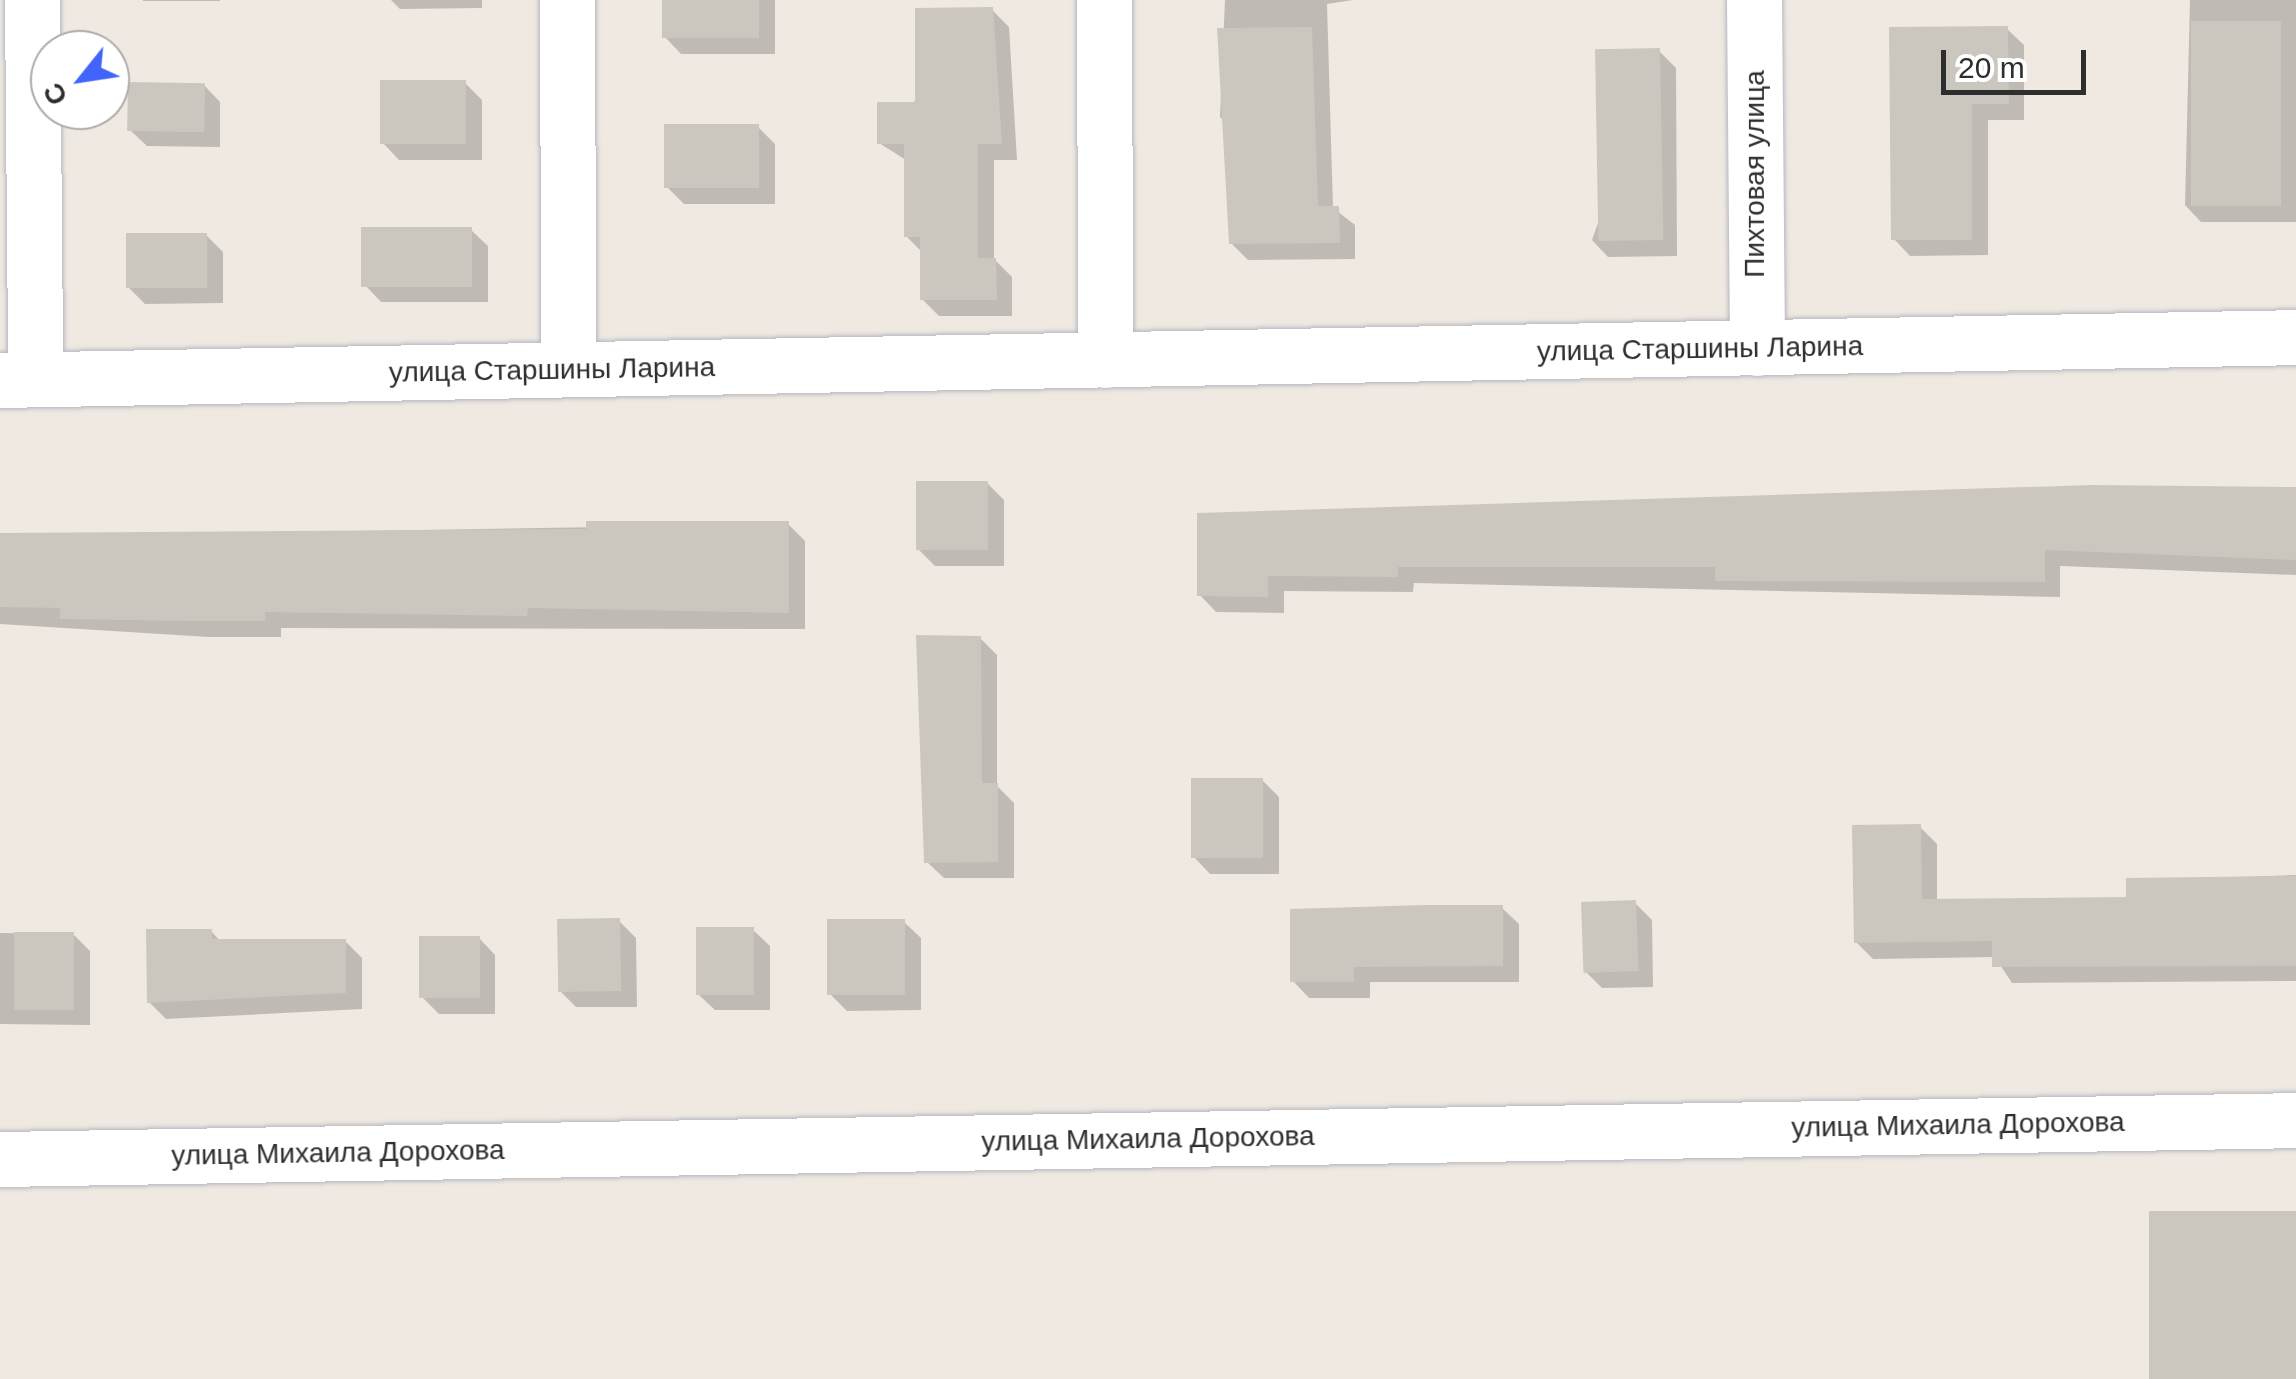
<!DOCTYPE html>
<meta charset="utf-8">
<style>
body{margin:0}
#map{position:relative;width:2296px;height:1379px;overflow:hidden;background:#efe9e1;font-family:Helvetica,sans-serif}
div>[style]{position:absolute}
.shadow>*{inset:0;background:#0003;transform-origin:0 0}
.building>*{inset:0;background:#cbc7bf;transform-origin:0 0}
.roads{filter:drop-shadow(0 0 2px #b4b7c1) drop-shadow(0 0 2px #b4b7c1)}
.street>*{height:55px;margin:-27.5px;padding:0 27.5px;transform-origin:27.5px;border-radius:27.5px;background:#fff}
span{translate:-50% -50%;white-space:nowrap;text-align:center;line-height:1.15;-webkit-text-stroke:9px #fff;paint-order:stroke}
.street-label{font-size:28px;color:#2e2e2e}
.north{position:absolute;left:30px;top:30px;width:100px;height:100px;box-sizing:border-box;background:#fff;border:2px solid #ababab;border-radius:50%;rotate:240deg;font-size:28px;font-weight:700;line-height:40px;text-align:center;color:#2e2e2e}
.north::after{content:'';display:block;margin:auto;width:35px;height:45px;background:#4264fb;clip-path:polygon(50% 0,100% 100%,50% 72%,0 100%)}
.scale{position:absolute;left:1941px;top:50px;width:145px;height:45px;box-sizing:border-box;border:5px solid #2e2e2e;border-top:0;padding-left:12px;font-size:30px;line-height:35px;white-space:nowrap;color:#2e2e2e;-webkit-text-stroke:8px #fff;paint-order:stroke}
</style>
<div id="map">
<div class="shadow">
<i style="left:143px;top:0;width:77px;height:1px"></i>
<i style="clip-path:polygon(391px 0,482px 0,482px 8px,400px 9px)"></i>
<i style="clip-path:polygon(664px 0,775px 0,775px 54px,681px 54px,665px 37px)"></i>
<i style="clip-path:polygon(1225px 0,1353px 0,1327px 4px,1333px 208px,1355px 225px,1355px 259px,1248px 260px,1231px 243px,1231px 128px,1220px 117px)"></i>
<i style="clip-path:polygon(2190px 0,2296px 0,2296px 222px,2201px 222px,2185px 205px)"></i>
<i style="clip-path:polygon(992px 10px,1009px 27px,1017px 160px,994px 160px,994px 259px,1012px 277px,1012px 316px,939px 316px,922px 299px,923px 253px,906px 236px,906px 160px,879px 143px)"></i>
<i style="clip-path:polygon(2007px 29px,2024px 45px,2024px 120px,1988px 120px,1988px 255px,1910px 256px,1894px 239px)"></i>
<i style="clip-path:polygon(1659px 51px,1676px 68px,1677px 256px,1608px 257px,1592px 240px)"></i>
<i style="clip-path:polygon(465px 83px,482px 100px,482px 160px,399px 160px,383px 143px)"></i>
<i style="clip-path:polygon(204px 85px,220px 102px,220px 147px,147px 146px,130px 130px)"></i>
<i style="clip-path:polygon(758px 127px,775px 144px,775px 204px,684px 204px,667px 187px)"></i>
<i style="clip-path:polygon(471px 230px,488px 246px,488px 302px,381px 302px,365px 285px)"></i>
<i style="clip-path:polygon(206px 235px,223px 252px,223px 303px,145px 304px,128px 287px)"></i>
<i style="clip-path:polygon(987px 483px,1004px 500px,1004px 566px,935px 566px,918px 549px)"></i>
<i style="clip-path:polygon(2296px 489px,2296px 575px,2060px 566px,2060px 597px,1414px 583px,1413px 592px,1284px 591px,1284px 613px,1216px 612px,1200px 595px,1200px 516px)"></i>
<i style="clip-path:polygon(788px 524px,805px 541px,805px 629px,281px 628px,281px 637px,209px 637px,0 624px,0 537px)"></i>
<i style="clip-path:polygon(918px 638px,980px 638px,997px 655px,997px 786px,1014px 803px,1014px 878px,944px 878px,927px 862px)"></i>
<i style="clip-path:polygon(1262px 780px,1279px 797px,1279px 874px,1210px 874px,1194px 857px)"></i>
<i style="clip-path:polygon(1920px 827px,1937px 844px,1937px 901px,2129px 899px,2129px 881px,2296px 875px,2296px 981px,2012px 983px,1995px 957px,1873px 959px,1856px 942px)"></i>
<i style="clip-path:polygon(1635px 903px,1652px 920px,1653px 987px,1602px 988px,1585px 971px)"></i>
<i style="clip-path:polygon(1502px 908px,1519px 924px,1519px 982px,1370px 982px,1370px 998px,1309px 998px,1293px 981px)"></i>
<i style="clip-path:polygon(619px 921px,636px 938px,637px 1007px,576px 1007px,559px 990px)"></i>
<i style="clip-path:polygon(904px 922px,921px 938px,921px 1010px,847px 1011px,830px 994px)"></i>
<i style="clip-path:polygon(753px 930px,770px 946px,770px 1010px,715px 1010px,698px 994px)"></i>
<i style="clip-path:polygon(211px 931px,221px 942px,345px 941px,362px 958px,362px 1009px,166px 1019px,149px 1002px)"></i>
<i style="clip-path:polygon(0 933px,73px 934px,90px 951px,90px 1025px,0 1024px)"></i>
<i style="clip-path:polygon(479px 938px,495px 955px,495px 1014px,439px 1014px,422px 997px)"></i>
</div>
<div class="building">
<i style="left:662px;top:0;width:97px;height:38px"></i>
<i style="clip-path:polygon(993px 7px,1002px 144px,978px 144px,978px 258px,996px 258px,997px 300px,920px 300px,920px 237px,904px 237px,904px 144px,877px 144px,877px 102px,915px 102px,915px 8px)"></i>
<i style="left:2191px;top:21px;width:90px;height:185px"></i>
<i style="clip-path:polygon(2008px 26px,2009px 104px,1972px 104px,1972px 240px,1891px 240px,1889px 27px)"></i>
<i style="clip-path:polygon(1312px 27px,1318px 206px,1339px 206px,1340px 243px,1229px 244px,1217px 28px)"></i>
<i style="left:1660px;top:48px;width:192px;height:65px;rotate:89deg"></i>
<i style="left:380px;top:80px;width:86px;height:64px"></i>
<i style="left:128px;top:82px;width:77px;height:49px;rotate:1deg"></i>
<i style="left:664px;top:124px;width:95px;height:64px"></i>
<i style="left:472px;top:227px;width:60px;height:111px;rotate:90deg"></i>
<i style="left:126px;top:233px;width:81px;height:55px"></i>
<i style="left:916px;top:481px;width:72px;height:69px"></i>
<i style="clip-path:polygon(2092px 485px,2296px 487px,2296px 560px,2045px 550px,2045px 582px,1715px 581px,1715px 567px,1398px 567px,1398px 577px,1268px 576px,1268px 597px,1197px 596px,1197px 513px)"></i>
<i style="clip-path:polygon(586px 521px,789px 521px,789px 613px,528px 608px,527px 616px,265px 612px,265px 621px,191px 621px,60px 619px,60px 608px,0 607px,0 533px,586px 529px)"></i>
<i style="clip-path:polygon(916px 635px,981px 636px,982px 783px,998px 783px,998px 862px,924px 863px)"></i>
<i style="left:1191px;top:778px;width:72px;height:80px"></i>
<i style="clip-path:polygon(1921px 824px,1922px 899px,2126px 897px,2126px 878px,2296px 876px,2296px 966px,1992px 967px,1992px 941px,1854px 943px,1852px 825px)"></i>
<i style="left:1636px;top:900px;width:71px;height:55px;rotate:88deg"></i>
<i style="clip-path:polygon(1425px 905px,1503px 905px,1503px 966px,1354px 967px,1354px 982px,1290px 982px,1290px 909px)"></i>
<i style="left:620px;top:918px;width:73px;height:63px;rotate:89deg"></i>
<i style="left:827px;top:919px;width:78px;height:76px"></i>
<i style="left:696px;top:927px;width:58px;height:68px"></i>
<i style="clip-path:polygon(146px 929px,212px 929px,212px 939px,346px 939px,346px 993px,147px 1003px)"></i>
<i style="left:14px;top:932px;width:60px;height:78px"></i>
<i style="left:419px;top:936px;width:61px;height:62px"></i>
<i style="left:2296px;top:1211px;width:168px;height:147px;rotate:90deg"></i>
</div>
<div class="roads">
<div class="street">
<i style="left:32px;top:0;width:379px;rotate:89.5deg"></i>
<i style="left:567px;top:0;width:369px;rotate:89.8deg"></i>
<i style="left:1104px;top:0;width:360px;rotate:89.8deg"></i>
<i style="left:1754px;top:0;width:348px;rotate:89.5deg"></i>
<i style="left:0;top:380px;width:2296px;rotate:-1.07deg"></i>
<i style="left:0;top:1159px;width:2296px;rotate:-0.97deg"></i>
</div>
</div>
<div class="street-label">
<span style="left:1755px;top:174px;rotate:-90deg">Пихтовая улица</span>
<span style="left:1700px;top:349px;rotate:-1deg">улица Старшины Ларина</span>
<span style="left:552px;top:370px;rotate:-1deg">улица Старшины Ларина</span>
<span style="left:1958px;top:1125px;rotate:-1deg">улица Михаила Дорохова</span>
<span style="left:1148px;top:1139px;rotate:-1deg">улица Михаила Дорохова</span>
<span style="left:338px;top:1153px;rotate:-1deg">улица Михаила Дорохова</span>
</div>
<div class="north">С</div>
<div class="scale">20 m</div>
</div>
